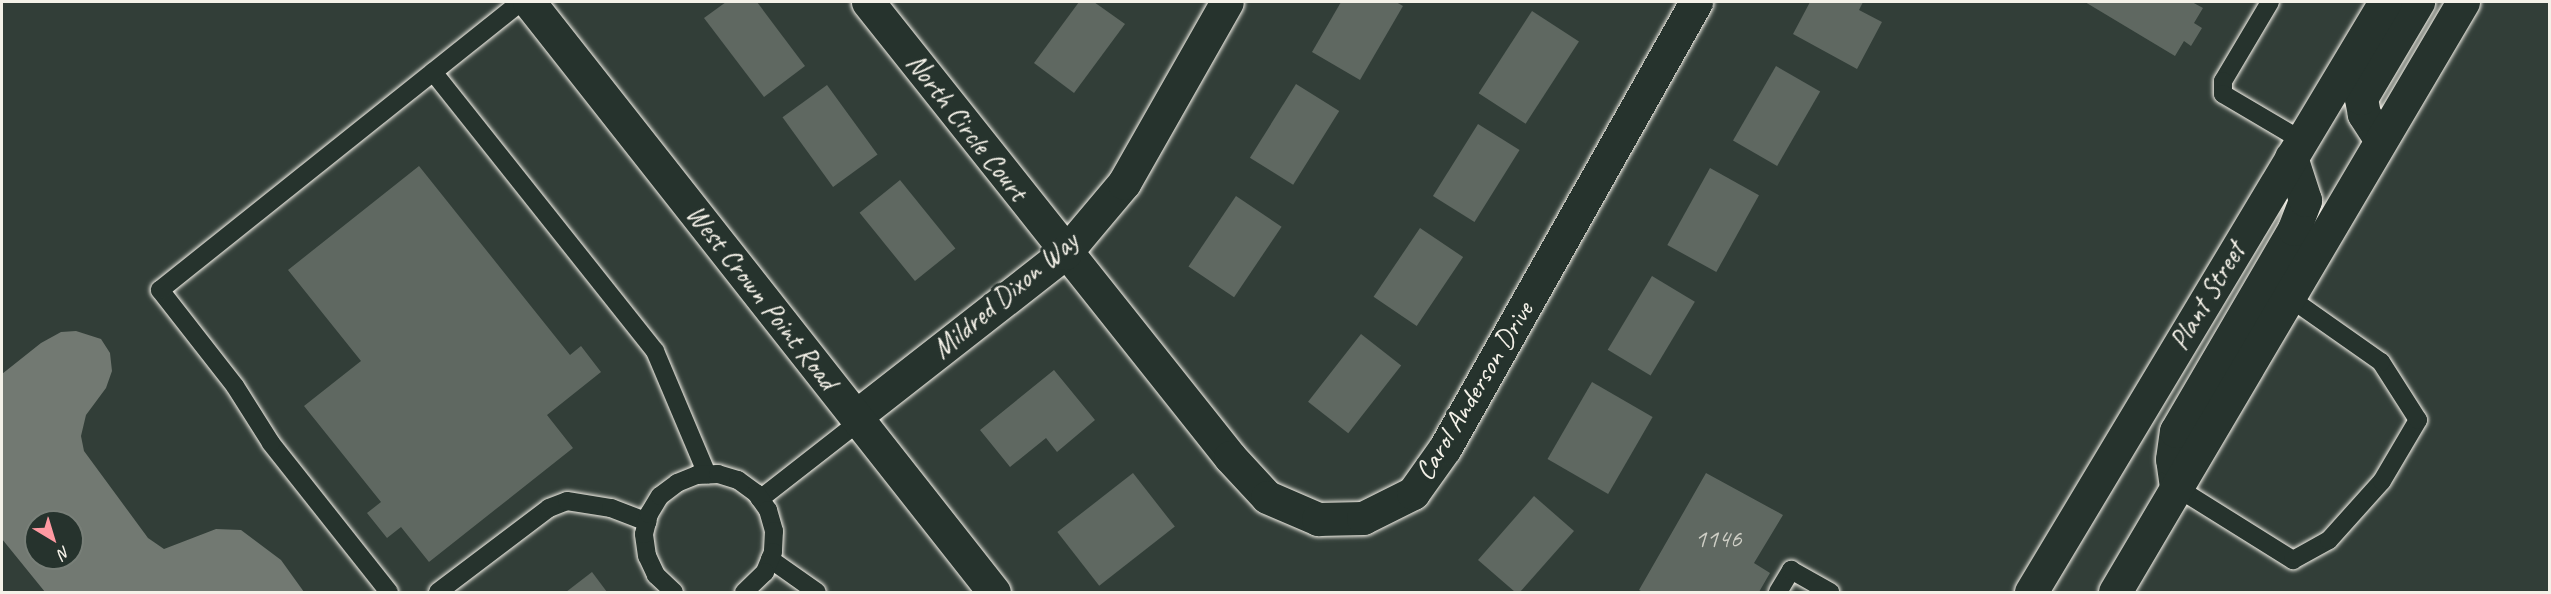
<!DOCTYPE html>
<style>
body{margin:0}
#map{position:relative;width:2551px;height:594px;overflow:hidden;background:#323e38;font-family:Caveat,sans-serif}
div>[style]{position:absolute}
.water>*{inset:0;background:#727972}
.building>*{inset:0;background:#5f6861;transform-origin:0 0}
.roads{filter:drop-shadow(0 0 2px #f4f1e8) drop-shadow(0 0 2px #f4f1e8)}
.service>*{height:18px;margin:-9px;padding:0 9px;transform-origin:9px;border-radius:9px;background:#26332d}
.minor>*{height:33px;margin:-16.5px;padding:0 16.5px;transform-origin:16.5px;border-radius:16.5px;background:#26332d}
.tertiary>*{height:33px;margin:-16.5px;padding:0 16.5px;transform-origin:16.5px;border-radius:16.5px;background:#26332d}
.primary>*{height:33px;margin:-16.5px;padding:0 16.5px;transform-origin:16.5px;border-radius:16.5px;background:#26332d}
span{translate:-50% -50%;white-space:nowrap;text-align:center;line-height:1.15;-webkit-text-stroke:6px #26332d;paint-order:stroke}
.number-label{font-size:26px;color:#cfcfc6}
.number-label span{-webkit-text-stroke-width:0}
.street-label{font-size:28px;color:#f4f1e8}
.frame{position:absolute;inset:0;border:3px solid #f4f1e8;pointer-events:none}
.north{position:absolute;left:24px;top:510px;width:60px;height:60px;box-sizing:border-box;background:#26332d;border:2px solid #787f78;border-radius:50%;rotate:142deg;font-size:16px;font-weight:700;line-height:24px;text-align:center;color:#f4f1e8}
.north::after{content:'';display:block;margin:auto;width:21px;height:27px;background:#ff9aa2;clip-path:polygon(50% 0,100% 100%,50% 72%,0 100%)}
</style>
<div id="map">
<div class="water">
<i style="clip-path:polygon(evenodd,76px 331px,101px 339px,110px 353px,112px 371px,106px 388px,86px 415px,81px 436px,84px 451px,148px 538px,164px 549px,216px 529px,241px 530px,281px 560px,304px 592px,45px 592px,2px 539px,2px 374px,41px 343px,61px 332px,76px 331px,36px 522px,72px 522px,72px 558px,36px 558px,36px 522px)"></i>
</div>
<div class="building">
<i style="clip-path:polygon(726px 2px,757px 2px,805px 66px,764px 97px,704px 18px)"></i>
<i style="clip-path:polygon(1079px 2px,1094px 2px,1125px 24px,1074px 93px,1034px 63px)"></i>
<i style="clip-path:polygon(1341px 2px,1396px 2px,1403px 6px,1360px 80px,1312px 52px)"></i>
<i style="clip-path:polygon(1810px 2px,1863px 2px,1859px 10px,1882px 22px,1857px 69px,1793px 34px)"></i>
<i style="clip-path:polygon(2085px 2px,2192px 2px,2203px 8px,2194px 23px,2202px 28px,2191px 46px,2184px 41px,2175px 56px)"></i>
<i style="left:1532px;top:11px;width:56px;height:98px;rotate:33deg"></i>
<i style="left:1776px;top:66px;width:51px;height:86px;rotate:30deg"></i>
<i style="left:1296px;top:84px;width:51px;height:87px;rotate:32deg"></i>
<i style="left:827px;top:85px;width:86px;height:55px;rotate:54deg"></i>
<i style="left:1478px;top:124px;width:49px;height:85px;rotate:32deg"></i>
<i style="clip-path:polygon(419px 166px,570px 355px,581px 346px,601px 372px,547px 415px,573px 448px,429px 562px,401px 527px,387px 538px,367px 513px,381px 502px,304px 406px,361px 361px,288px 270px)"></i>
<i style="left:1710px;top:168px;width:56px;height:88px;rotate:29deg"></i>
<i style="left:900px;top:180px;width:88px;height:52px;rotate:51deg"></i>
<i style="left:1236px;top:196px;width:55px;height:85px;rotate:34deg"></i>
<i style="left:1420px;top:228px;width:52px;height:83px;rotate:34deg"></i>
<i style="left:1652px;top:276px;width:50px;height:86px;rotate:31deg"></i>
<i style="left:1361px;top:334px;width:51px;height:86px;rotate:38deg"></i>
<i style="clip-path:polygon(1054px 370px,1095px 420px,1057px 452px,1046px 438px,1010px 467px,980px 430px)"></i>
<i style="left:1592px;top:382px;width:70px;height:89px;rotate:30deg"></i>
<i style="left:1133px;top:473px;width:68px;height:96px;rotate:52deg"></i>
<i style="clip-path:polygon(1706px 473px,1783px 515px,1754px 563px,1770px 573px,1759px 592px,1643px 592px,1639px 590px)"></i>
<i style="clip-path:polygon(1534px 496px,1574px 531px,1520px 592px,1515px 592px,1478px 560px)"></i>
<i style="clip-path:polygon(592px 572px,607px 592px,566px 592px)"></i>
</div>
<div class="roads">
<div class="service">
<i style="left:2270px;top:2px;width:92px;rotate:120.7deg"></i>
<i style="left:2223px;top:81px;width:13px;rotate:90deg"></i>
<i style="left:2223px;top:94px;width:91px;rotate:30.5deg"></i>
<i style="left:433px;top:72px;width:357px;rotate:51.5deg"></i>
<i style="left:655px;top:351px;width:134px;rotate:67.1deg"></i>
<i style="left:2176px;top:487px;width:138px;rotate:32deg"></i>
<i style="left:2293px;top:560px;width:41px;rotate:-29.1deg"></i>
<i style="left:2329px;top:540px;width:79px;rotate:-48.1deg"></i>
<i style="left:2382px;top:481px;width:71px;rotate:-59.5deg"></i>
<i style="left:2418px;top:420px;width:69px;rotate:-122.5deg"></i>
<i style="left:2381px;top:362px;width:115px;rotate:-144.9deg"></i>
<i style="left:760px;top:499px;width:127px;rotate:-38deg"></i>
<i style="left:770px;top:559px;width:57px;rotate:35.1deg"></i>
<i style="left:389px;top:592px;width:190px;rotate:-128.4deg"></i>
<i style="left:271px;top:443px;width:67px;rotate:-122.3deg"></i>
<i style="left:235px;top:386px;width:122px;rotate:-128deg"></i>
<i style="left:160px;top:290px;width:462px;rotate:-38.6deg"></i>
<i style="left:438px;top:592px;width:139px;rotate:-37.1deg"></i>
<i style="left:549px;top:508px;width:19px;rotate:-21deg"></i>
<i style="left:567px;top:501px;width:45px;rotate:9deg"></i>
<i style="left:611px;top:508px;width:39px;rotate:21deg"></i>
<i style="left:674px;top:592px;width:25px;rotate:-137deg"></i>
<i style="left:656px;top:575px;width:21px;rotate:-115deg"></i>
<i style="left:647px;top:556px;width:22px;rotate:-98deg"></i>
<i style="left:644px;top:534px;width:21px;rotate:-76deg"></i>
<i style="left:649px;top:514px;width:21px;rotate:-59deg"></i>
<i style="left:660px;top:496px;width:21px;rotate:-37deg"></i>
<i style="left:677px;top:483px;width:22px;rotate:-22deg"></i>
<i style="left:697px;top:475px;width:21px;rotate:-3deg"></i>
<i style="left:718px;top:474px;width:21px;rotate:17deg"></i>
<i style="left:738px;top:480px;width:22px;rotate:36deg"></i>
<i style="left:756px;top:493px;width:21px;rotate:55deg"></i>
<i style="left:768px;top:510px;width:22px;rotate:74deg"></i>
<i style="left:774px;top:531px;width:21px;rotate:93deg"></i>
<i style="left:773px;top:552px;width:22px;rotate:112deg"></i>
<i style="left:765px;top:572px;width:29px;rotate:136deg"></i>
<i style="left:1778px;top:592px;width:26px;rotate:-59deg"></i>
<i style="left:1791px;top:570px;width:45px;rotate:29.4deg"></i>
</div>
<div class="minor">
<i style="left:868px;top:2px;width:581px;rotate:51.49deg"></i>
<i style="left:1230px;top:457px;width:54px;rotate:47.2deg"></i>
<i style="left:1267px;top:497px;width:56px;rotate:23.3deg"></i>
<i style="left:1318px;top:519px;width:45px;rotate:-1.3deg"></i>
<i style="left:1363px;top:518px;width:56px;rotate:-26.6deg"></i>
<i style="left:1413px;top:493px;width:55px;rotate:-54.6deg"></i>
<i style="left:1445px;top:448px;width:512px;rotate:-60.63deg"></i>
<i style="left:856px;top:416px;width:265px;rotate:-38deg"></i>
<i style="left:1065px;top:253px;width:92px;rotate:-49.9deg"></i>
<i style="left:1124px;top:183px;width:208px;rotate:-60.4deg"></i>
</div>
<div class="tertiary">
<i style="left:529px;top:2px;width:751px;rotate:51.76deg"></i>
</div>
<div class="primary">
<i style="left:2380px;top:139px;width:30px;rotate:-123deg"></i>
<i style="left:2364px;top:114px;width:16px;rotate:-101deg"></i>
<i style="left:2361px;top:98px;width:112px;rotate:-59.3deg"></i>
<i style="left:2176px;top:487px;width:28px;rotate:-98deg"></i>
<i style="left:2172px;top:459px;width:28px;rotate:-82deg"></i>
<i style="left:2176px;top:431px;width:234px;rotate:-59.7deg"></i>
<i style="left:2294px;top:229px;width:31px;rotate:-69deg"></i>
<i style="left:2305px;top:200px;width:45px;rotate:-108deg"></i>
<i style="left:2031px;top:592px;width:688px;rotate:-59.04deg"></i>
<i style="left:2115px;top:592px;width:685px;rotate:-59.47deg"></i>
</div>
</div>
<div class="number-label">
<span style="left:1718px;top:539px">1146</span>
</div>
<div class="street-label">
<span style="left:967px;top:127px;rotate:52deg">North Circle Court</span>
<span style="left:1005px;top:295px;rotate:-40deg">Mildred Dixon Way</span>
<span style="left:2207px;top:296px;rotate:-59deg">Plant Street</span>
<span style="left:762px;top:297px;rotate:52deg">West Crown Point Road</span>
<span style="left:1474px;top:391px;rotate:-59deg">Carol Anderson Drive</span>
</div>
<div class="frame"></div>
<div class="north">N</div>
</div>
